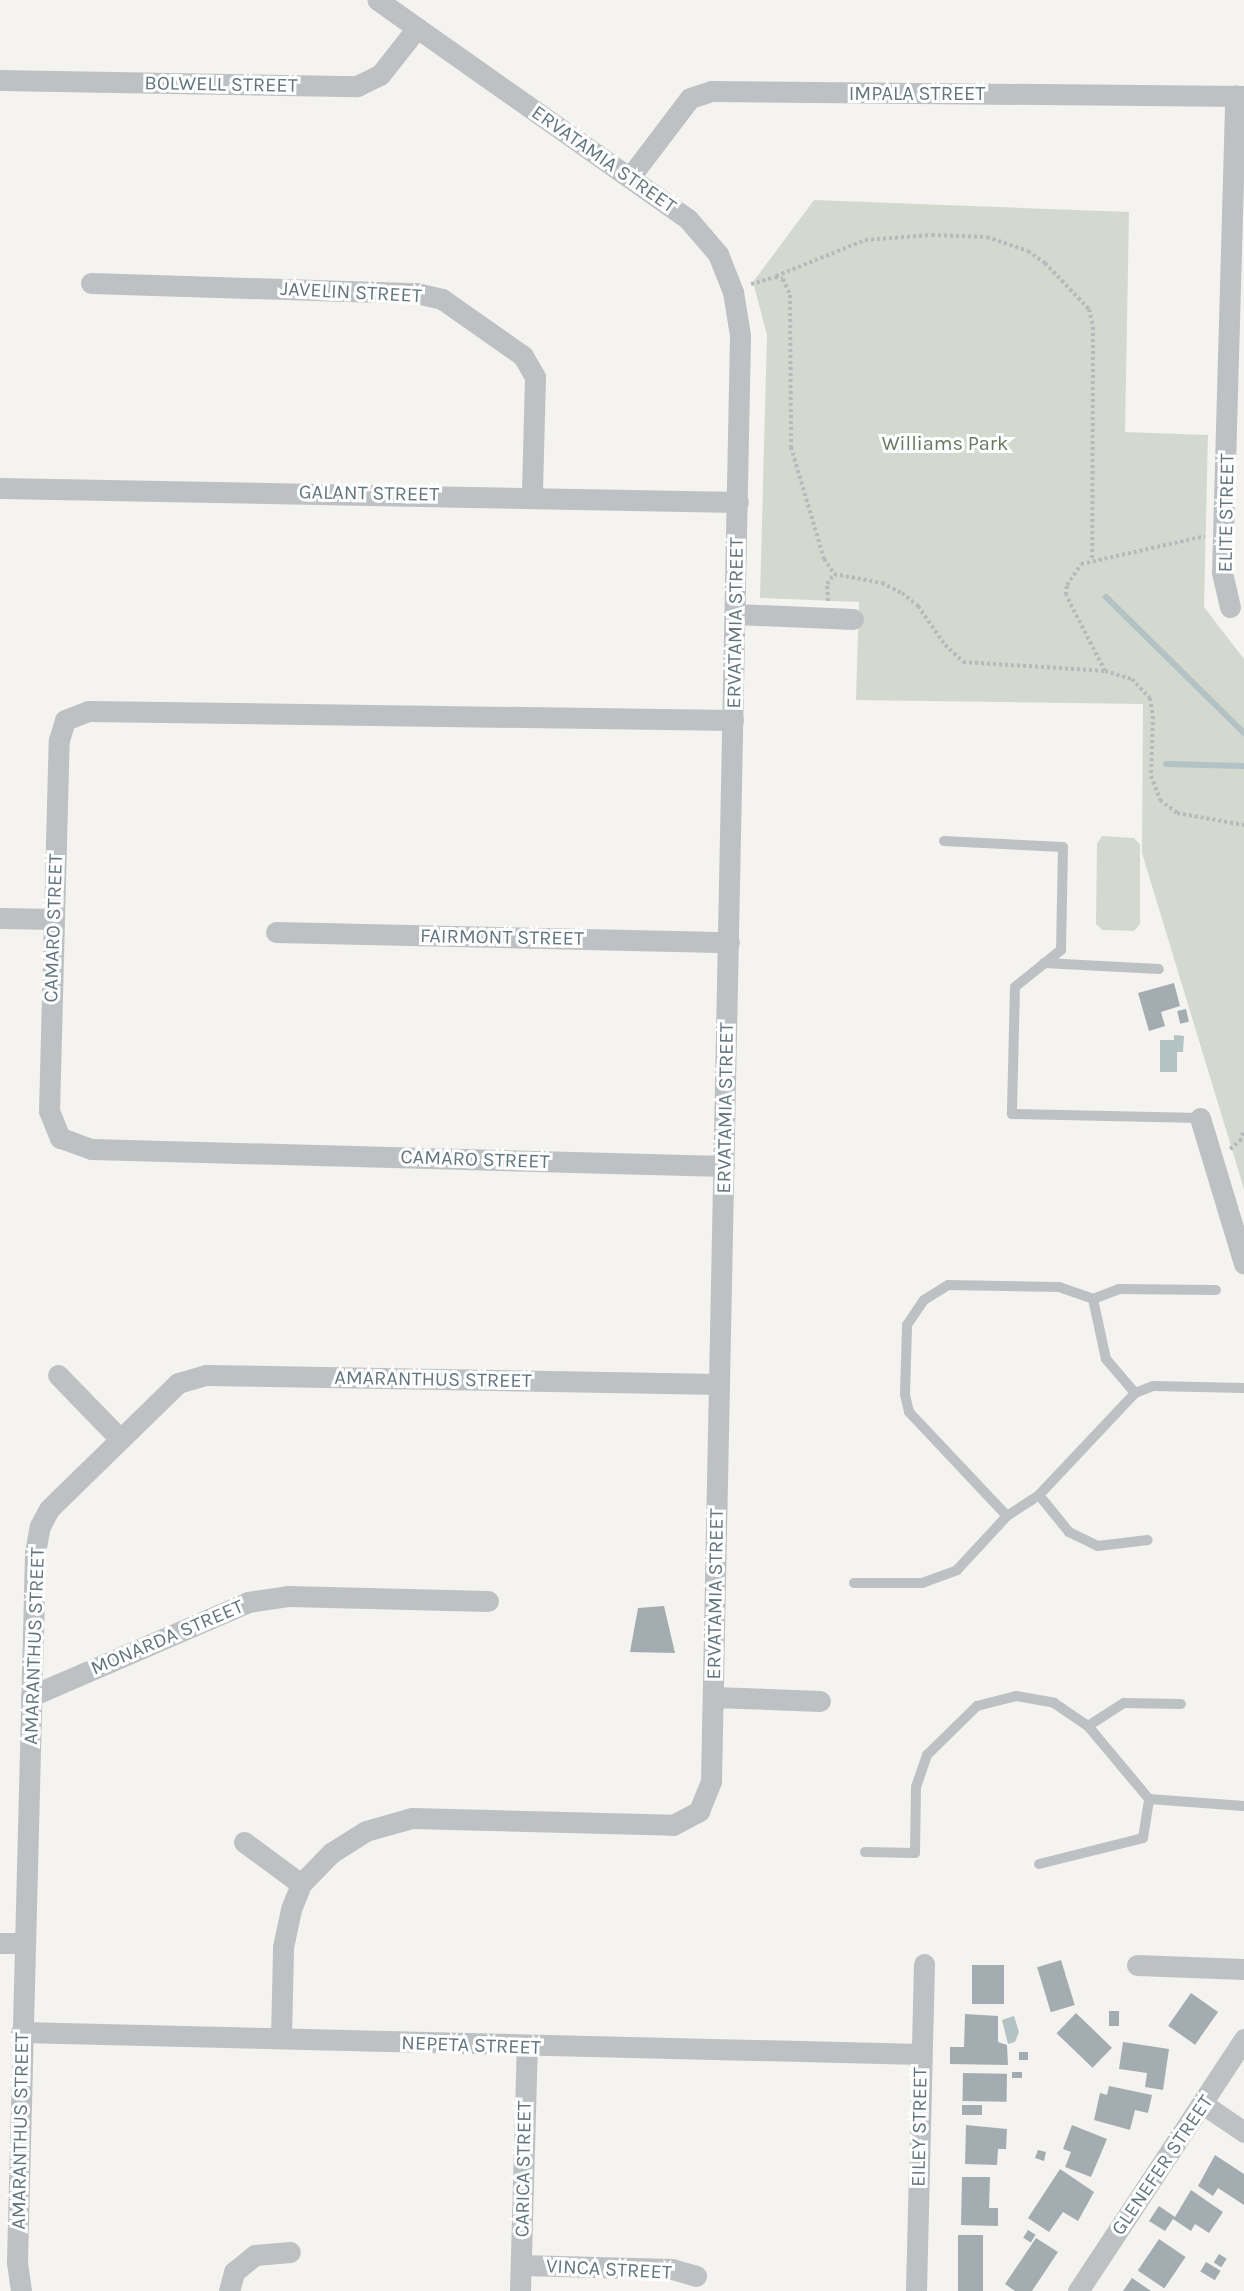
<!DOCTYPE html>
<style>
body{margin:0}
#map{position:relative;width:1244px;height:2291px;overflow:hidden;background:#f4f3ef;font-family:Karla,sans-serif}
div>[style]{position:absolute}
.green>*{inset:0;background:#d3d9cf}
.water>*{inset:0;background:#b3c2c4}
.stream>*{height:6px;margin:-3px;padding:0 3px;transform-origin:3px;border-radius:3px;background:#b3c2c4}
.building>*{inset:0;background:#a3adb1;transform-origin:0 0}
.path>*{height:4px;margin-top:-2px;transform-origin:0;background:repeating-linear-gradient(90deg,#b7babc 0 3px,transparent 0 6px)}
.service>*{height:10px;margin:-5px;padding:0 5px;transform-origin:5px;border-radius:5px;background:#bdc1c4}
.minor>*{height:21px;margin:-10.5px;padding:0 10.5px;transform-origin:10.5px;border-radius:10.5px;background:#bdc1c4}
span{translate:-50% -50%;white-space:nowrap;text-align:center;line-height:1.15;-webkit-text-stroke:6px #fff;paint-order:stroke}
.street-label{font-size:20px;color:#637680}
.park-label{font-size:20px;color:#687861}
</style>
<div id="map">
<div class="green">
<i style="clip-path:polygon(814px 200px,1129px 212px,1125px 432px,1208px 435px,1204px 607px,1244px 659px,1244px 1189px,1142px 853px,1143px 704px,856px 700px,859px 602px,760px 598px,767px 335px,753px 282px)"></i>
<i style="clip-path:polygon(1102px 836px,1134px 838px,1140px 844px,1140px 924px,1134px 931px,1102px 930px,1096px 924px,1097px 844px)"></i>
</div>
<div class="water">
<i style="clip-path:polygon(1174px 1035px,1184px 1036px,1183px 1052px,1177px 1052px,1177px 1072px,1160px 1072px,1160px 1040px,1174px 1040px)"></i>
<i style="clip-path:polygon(1014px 2016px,1019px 2032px,1015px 2042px,1008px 2044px,1002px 2020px)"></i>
</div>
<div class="stream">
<i style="left:1106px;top:597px;width:194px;rotate:44.6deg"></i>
<i style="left:1166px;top:764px;width:78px;rotate:1.5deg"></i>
</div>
<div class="building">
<i style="clip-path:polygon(1174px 983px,1180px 1006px,1161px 1012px,1165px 1026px,1149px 1031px,1138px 993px)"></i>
<i style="left:1186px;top:1009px;width:13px;height:9px;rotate:77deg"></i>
<i style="clip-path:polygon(664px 1606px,675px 1653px,630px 1652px,638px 1608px)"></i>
<i style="left:1061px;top:1960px;width:47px;height:25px;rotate:73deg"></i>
<i style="left:972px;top:1965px;width:32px;height:39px"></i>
<i style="left:1191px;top:1993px;width:33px;height:40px;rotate:35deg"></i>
<i style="left:1109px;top:2011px;width:10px;height:15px"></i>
<i style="left:1076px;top:2013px;width:50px;height:28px;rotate:44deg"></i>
<i style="clip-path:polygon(965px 2014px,998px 2016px,998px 2042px,1007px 2045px,1008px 2065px,950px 2064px,950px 2047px,964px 2047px)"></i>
<i style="clip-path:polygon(1123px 2042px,1169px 2049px,1163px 2090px,1145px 2087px,1147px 2073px,1119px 2069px)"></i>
<i style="left:1019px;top:2052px;width:9px;height:8px"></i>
<i style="left:1012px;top:2072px;width:10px;height:6px"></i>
<i style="left:963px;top:2073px;width:44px;height:28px;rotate:1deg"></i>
<i style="clip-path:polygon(1109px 2086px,1152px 2095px,1148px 2113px,1135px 2110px,1130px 2130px,1094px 2120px,1100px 2093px,1107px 2095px)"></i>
<i style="left:962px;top:2105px;width:20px;height:10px"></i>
<i style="clip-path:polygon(966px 2125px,1007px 2129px,1006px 2149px,998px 2149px,997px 2165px,965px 2164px)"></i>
<i style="clip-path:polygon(1072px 2125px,1107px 2139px,1091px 2177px,1065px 2167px,1071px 2152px,1063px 2149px)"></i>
<i style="clip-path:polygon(1038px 2150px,1046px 2152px,1044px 2161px,1035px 2158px)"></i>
<i style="clip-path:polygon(1215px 2155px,1244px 2174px,1244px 2205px,1218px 2188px,1213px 2196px,1198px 2186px)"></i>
<i style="clip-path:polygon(1060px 2169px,1094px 2192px,1078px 2221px,1063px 2212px,1049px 2232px,1028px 2218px)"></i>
<i style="clip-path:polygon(962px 2177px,990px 2177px,989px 2208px,998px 2208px,998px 2226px,961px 2225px)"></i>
<i style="clip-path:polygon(1191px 2190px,1223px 2212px,1209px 2233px,1195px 2224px,1191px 2231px,1173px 2219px,1165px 2231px,1149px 2221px,1159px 2206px,1175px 2217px)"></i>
<i style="left:1028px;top:2230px;width:9px;height:9px;rotate:32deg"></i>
<i style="left:958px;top:2235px;width:25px;height:56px"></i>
<i style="clip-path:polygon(1036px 2238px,1058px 2252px,1032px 2291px,1015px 2291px,1005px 2284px)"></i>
<i style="left:1159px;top:2239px;width:32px;height:38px;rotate:34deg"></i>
<i style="left:1219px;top:2254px;width:9px;height:10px;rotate:32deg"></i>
<i style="left:1206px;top:2262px;width:17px;height:11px;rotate:31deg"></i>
<i style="clip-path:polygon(1132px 2278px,1151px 2291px,1123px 2291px)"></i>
</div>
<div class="path">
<i style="left:776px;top:276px;width:96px;rotate:-22deg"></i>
<i style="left:865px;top:240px;width:67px;rotate:-4.3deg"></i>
<i style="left:932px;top:235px;width:55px;rotate:2.1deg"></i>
<i style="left:987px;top:237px;width:43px;rotate:18.9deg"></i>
<i style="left:1028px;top:251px;width:21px;rotate:35deg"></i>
<i style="left:1045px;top:263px;width:64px;rotate:46.3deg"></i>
<i style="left:1089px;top:309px;width:18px;rotate:77deg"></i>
<i style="left:1093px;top:327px;width:232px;rotate:90.2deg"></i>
<i style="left:751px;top:284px;width:25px;rotate:-16deg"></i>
<i style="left:775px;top:277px;width:8px;rotate:14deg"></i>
<i style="left:783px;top:279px;width:17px;rotate:66deg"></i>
<i style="left:790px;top:295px;width:152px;rotate:89.6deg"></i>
<i style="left:791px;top:447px;width:117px;rotate:73.6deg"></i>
<i style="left:824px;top:559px;width:18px;rotate:56deg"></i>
<i style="left:834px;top:574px;width:49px;rotate:10.6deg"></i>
<i style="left:882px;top:583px;width:22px;rotate:27deg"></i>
<i style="left:902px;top:593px;width:21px;rotate:39deg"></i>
<i style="left:918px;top:606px;width:47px;rotate:55.3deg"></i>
<i style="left:945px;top:645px;width:25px;rotate:43deg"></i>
<i style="left:963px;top:662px;width:142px;rotate:3.6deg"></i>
<i style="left:1105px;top:671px;width:28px;rotate:17deg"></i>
<i style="left:1132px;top:679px;width:26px;rotate:47deg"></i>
<i style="left:1150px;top:698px;width:18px;rotate:81deg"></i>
<i style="left:1153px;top:716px;width:60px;rotate:91.9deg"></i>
<i style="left:1151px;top:776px;width:26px;rotate:69deg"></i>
<i style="left:1160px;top:800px;width:21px;rotate:37deg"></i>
<i style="left:1177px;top:813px;width:68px;rotate:10.2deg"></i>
<i style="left:828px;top:601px;width:17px;rotate:-93deg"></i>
<i style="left:827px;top:584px;width:12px;rotate:-55deg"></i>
<i style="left:1105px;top:671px;width:85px;rotate:-117.2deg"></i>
<i style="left:1066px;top:595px;width:10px;rotate:-84deg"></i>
<i style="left:1067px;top:585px;width:25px;rotate:-56deg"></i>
<i style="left:1081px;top:564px;width:127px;rotate:-12.7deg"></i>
<i style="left:1230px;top:1149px;width:13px;rotate:-39deg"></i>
<i style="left:1240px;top:1141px;width:12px;rotate:-70deg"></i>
</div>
<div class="service">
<i style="left:944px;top:841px;width:119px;rotate:2.9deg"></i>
<i style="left:1063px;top:847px;width:103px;rotate:91.1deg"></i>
<i style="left:1061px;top:950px;width:59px;rotate:141.2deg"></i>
<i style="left:1015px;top:987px;width:127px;rotate:91.4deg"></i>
<i style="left:1012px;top:1114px;width:188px;rotate:1.2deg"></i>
<i style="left:1044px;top:963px;width:115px;rotate:3deg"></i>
<i style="left:1093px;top:1299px;width:61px;rotate:77.8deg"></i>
<i style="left:1106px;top:1359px;width:45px;rotate:49.5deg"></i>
<i style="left:1039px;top:1495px;width:48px;rotate:51deg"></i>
<i style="left:1069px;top:1532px;width:32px;rotate:26deg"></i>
<i style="left:1098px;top:1546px;width:50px;rotate:-6.8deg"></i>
<i style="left:1007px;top:1516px;width:143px;rotate:-133.3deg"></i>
<i style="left:909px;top:1412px;width:18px;rotate:-103deg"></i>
<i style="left:905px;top:1394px;width:69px;rotate:-88.3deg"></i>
<i style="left:907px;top:1325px;width:30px;rotate:-56deg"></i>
<i style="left:924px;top:1300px;width:28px;rotate:-32deg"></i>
<i style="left:948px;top:1285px;width:111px;rotate:1deg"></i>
<i style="left:1059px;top:1287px;width:36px;rotate:19deg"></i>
<i style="left:1093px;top:1299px;width:28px;rotate:-21deg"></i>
<i style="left:1119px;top:1289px;width:97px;rotate:0.6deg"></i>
<i style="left:854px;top:1583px;width:68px"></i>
<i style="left:922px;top:1583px;width:37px;rotate:-20deg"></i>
<i style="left:957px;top:1570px;width:74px;rotate:-47.2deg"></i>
<i style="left:1007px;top:1516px;width:38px;rotate:-33deg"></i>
<i style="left:1039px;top:1495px;width:140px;rotate:-46.7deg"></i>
<i style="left:1135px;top:1393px;width:19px;rotate:-21deg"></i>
<i style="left:1153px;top:1386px;width:91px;rotate:1.3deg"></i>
<i style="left:1088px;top:1726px;width:43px;rotate:-32.6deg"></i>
<i style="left:1124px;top:1703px;width:57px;rotate:1deg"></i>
<i style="left:865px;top:1852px;width:50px;rotate:1.1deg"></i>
<i style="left:915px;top:1853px;width:66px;rotate:-89.1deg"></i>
<i style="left:916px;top:1787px;width:34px;rotate:-71deg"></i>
<i style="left:927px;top:1755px;width:70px;rotate:-44.4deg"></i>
<i style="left:977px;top:1706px;width:40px;rotate:-14.4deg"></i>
<i style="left:1016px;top:1696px;width:39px;rotate:10deg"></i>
<i style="left:1054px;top:1703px;width:41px;rotate:34.1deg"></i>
<i style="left:1088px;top:1726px;width:95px;rotate:50.1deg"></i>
<i style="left:1149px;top:1799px;width:95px;rotate:4.2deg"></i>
<i style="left:1039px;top:1864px;width:107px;rotate:-14deg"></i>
<i style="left:1143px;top:1838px;width:39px;rotate:-81deg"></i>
</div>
<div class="minor">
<i style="left:0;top:80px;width:357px;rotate:1deg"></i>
<i style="left:357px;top:86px;width:25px;rotate:-26deg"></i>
<i style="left:380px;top:75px;width:60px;rotate:-51.8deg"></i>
<i style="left:630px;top:177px;width:99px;rotate:-52.8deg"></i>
<i style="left:690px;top:98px;width:22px;rotate:-18deg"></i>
<i style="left:711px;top:91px;width:533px;rotate:0.54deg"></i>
<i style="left:91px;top:283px;width:325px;rotate:1.8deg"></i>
<i style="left:416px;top:293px;width:27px;rotate:13deg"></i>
<i style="left:442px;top:299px;width:99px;rotate:35.1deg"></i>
<i style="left:523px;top:356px;width:24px;rotate:60deg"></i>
<i style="left:535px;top:377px;width:118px;rotate:91.5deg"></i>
<i style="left:0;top:488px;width:738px;rotate:1.09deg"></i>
<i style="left:1230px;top:607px;width:36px;rotate:-103deg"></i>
<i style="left:1222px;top:572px;width:477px;rotate:-88.4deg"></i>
<i style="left:735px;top:614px;width:118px;rotate:2.4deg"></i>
<i style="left:0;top:918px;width:53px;rotate:1.1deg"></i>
<i style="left:276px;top:932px;width:453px;rotate:1.3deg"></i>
<i style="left:1200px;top:1118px;width:152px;rotate:73.2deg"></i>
<i style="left:724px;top:1166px;width:633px;rotate:-178.46deg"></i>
<i style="left:91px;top:1149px;width:33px;rotate:-160deg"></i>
<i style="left:60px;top:1138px;width:29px;rotate:-112deg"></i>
<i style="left:49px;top:1111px;width:371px;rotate:-88.5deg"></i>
<i style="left:59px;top:740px;width:21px;rotate:-73deg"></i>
<i style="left:65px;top:720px;width:25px;rotate:-21deg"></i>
<i style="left:88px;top:711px;width:645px;rotate:0.8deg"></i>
<i style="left:58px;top:1375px;width:89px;rotate:45.9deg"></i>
<i style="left:31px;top:1696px;width:236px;rotate:-23.4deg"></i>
<i style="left:248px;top:1602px;width:40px;rotate:-8.5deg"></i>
<i style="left:288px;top:1596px;width:200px;rotate:1.4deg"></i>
<i style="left:713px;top:1697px;width:107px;rotate:2.1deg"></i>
<i style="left:244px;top:1842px;width:71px;rotate:36.4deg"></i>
<i style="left:0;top:1943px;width:24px"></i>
<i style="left:1137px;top:1965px;width:107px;rotate:2.1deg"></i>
<i style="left:21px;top:2032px;width:900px;rotate:1.4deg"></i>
<i style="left:281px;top:2038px;width:91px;rotate:-88.7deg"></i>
<i style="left:283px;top:1947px;width:39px;rotate:-78deg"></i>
<i style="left:291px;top:1909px;width:27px;rotate:-68deg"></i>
<i style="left:301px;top:1884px;width:43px;rotate:-45.9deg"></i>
<i style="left:331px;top:1853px;width:41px;rotate:-32.2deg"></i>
<i style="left:366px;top:1831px;width:48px;rotate:-15.8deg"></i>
<i style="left:412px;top:1818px;width:261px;rotate:1.5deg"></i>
<i style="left:673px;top:1825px;width:30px;rotate:-28deg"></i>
<i style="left:699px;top:1811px;width:32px;rotate:-68deg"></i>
<i style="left:711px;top:1781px;width:1446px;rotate:-88.85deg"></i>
<i style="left:740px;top:335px;width:44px;rotate:-99.2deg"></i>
<i style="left:733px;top:292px;width:41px;rotate:-111.5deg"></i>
<i style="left:718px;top:254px;width:46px;rotate:-130.6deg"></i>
<i style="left:688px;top:219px;width:380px;rotate:-144.8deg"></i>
<i style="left:1203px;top:2104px;width:50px;rotate:34.3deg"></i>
<i style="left:521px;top:2265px;width:151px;rotate:1.5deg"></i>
<i style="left:672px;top:2269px;width:25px;rotate:16deg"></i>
<i style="left:21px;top:2291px;width:30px;rotate:-98deg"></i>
<i style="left:17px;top:2261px;width:708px;rotate:-88.54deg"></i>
<i style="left:35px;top:1553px;width:27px;rotate:-80deg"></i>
<i style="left:40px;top:1526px;width:19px;rotate:-62deg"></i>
<i style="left:49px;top:1509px;width:180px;rotate:-44.3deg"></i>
<i style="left:178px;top:1383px;width:29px;rotate:-16deg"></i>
<i style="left:206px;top:1375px;width:513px;rotate:1.01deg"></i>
<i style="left:229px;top:2291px;width:20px;rotate:-75deg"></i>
<i style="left:234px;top:2272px;width:27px;rotate:-39deg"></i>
<i style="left:255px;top:2255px;width:35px;rotate:-5deg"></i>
<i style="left:520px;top:2291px;width:244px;rotate:-88.4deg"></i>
<i style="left:916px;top:2291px;width:327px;rotate:-88.6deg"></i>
<i style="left:1078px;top:2291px;width:302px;rotate:-56.6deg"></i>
</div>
<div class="street-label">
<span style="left:221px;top:84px;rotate:1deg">BOLWELL STREET</span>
<span style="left:917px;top:93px">IMPALA STREET</span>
<span style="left:604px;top:159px;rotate:35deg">ERVATAMIA STREET</span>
<span style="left:351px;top:292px;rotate:3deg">JAVELIN STREET</span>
<span style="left:369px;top:493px;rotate:1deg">GALANT STREET</span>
<span style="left:1226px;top:513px;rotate:-89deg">ELITE STREET</span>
<span style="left:735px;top:623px;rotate:-89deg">ERVATAMIA STREET</span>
<span style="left:53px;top:928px;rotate:-88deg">CAMARO STREET</span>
<span style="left:502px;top:937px;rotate:1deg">FAIRMONT STREET</span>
<span style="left:725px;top:1108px;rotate:-89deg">ERVATAMIA STREET</span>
<span style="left:475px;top:1159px;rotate:2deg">CAMARO STREET</span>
<span style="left:433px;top:1379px;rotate:1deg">AMARANTHUS STREET</span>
<span style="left:715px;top:1594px;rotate:-89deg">ERVATAMIA STREET</span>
<span style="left:167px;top:1637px;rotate:-23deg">MONARDA STREET</span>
<span style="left:34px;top:1646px;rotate:-88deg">AMARANTHUS STREET</span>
<span style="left:471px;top:2045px;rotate:2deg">NEPETA STREET</span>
<span style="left:919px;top:2127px;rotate:-89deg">EILEY STREET</span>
<span style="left:20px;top:2131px;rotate:-89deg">AMARANTHUS STREET</span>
<span style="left:1162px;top:2165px;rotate:-56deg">GLENEFER STREET</span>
<span style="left:523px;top:2169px;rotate:-89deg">CARICA STREET</span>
<span style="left:609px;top:2269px;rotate:3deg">VINCA STREET</span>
</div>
<div class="park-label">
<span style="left:945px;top:443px">Williams Park</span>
</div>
</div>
